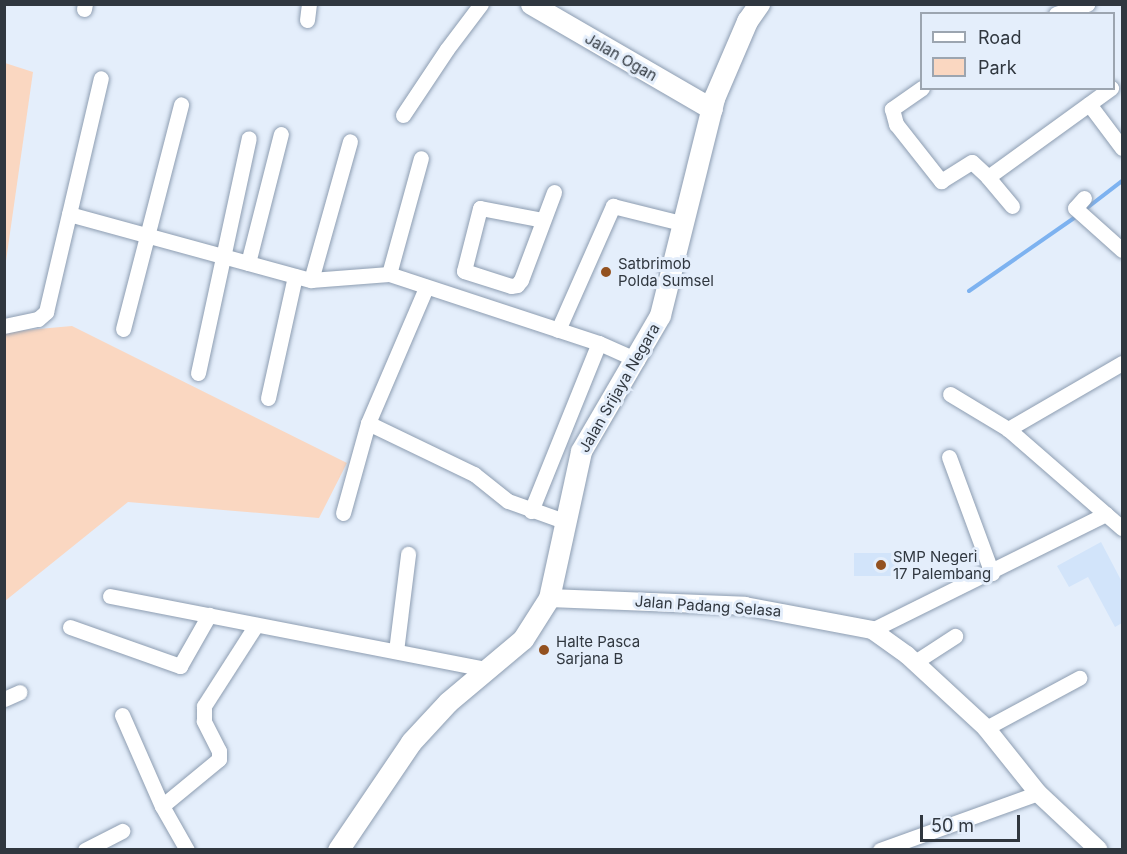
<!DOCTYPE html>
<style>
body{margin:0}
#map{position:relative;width:1127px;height:854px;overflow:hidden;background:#e4eefb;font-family:Inter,sans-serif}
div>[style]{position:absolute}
.built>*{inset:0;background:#d2e4fa;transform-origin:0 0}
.green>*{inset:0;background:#fad7c1}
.stream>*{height:4px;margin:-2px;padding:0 2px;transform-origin:2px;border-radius:2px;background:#7db2f0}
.roads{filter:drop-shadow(0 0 2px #8d9db1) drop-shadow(0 0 2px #8d9db1)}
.minor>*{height:15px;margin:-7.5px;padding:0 7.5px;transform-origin:7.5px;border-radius:7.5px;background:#fff}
.tertiary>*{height:18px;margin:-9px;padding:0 9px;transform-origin:9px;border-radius:9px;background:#fff}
.secondary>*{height:21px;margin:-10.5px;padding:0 10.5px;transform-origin:10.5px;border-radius:10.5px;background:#fff}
.dots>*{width:16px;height:16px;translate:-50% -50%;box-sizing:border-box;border:3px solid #e4eefb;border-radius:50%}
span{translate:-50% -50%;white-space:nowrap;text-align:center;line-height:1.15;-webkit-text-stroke:6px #e4eefb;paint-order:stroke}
.street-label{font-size:15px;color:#30373f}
.poi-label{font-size:15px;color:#30373f}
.left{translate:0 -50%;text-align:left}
.frame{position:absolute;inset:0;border:6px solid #30373f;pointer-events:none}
.legend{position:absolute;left:920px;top:12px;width:195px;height:78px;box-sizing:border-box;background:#e4eefb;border:2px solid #9ca5b0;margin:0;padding:8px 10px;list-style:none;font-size:18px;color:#30373f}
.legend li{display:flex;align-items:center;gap:12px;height:30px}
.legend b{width:30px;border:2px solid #9ca5b0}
.scale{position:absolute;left:920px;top:815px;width:100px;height:27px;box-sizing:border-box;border:3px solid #30373f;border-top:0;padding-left:8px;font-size:18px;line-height:21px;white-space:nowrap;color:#30373f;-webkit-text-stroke:4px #e4eefb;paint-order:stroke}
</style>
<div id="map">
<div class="built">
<i style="clip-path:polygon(1101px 542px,1122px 582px,1122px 623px,1115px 627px,1088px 577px,1069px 587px,1057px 566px)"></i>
<i style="left:907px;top:553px;width:23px;height:53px;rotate:90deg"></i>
</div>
<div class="green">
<i style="clip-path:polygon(5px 63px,33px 72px,5px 268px,4px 63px)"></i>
<i style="clip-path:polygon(72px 326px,347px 463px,319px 518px,128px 502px,5px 601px,5px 332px)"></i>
</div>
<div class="stream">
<i style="left:1083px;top:211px;width:49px;rotate:-37.6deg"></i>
<i style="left:969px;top:291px;width:131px;rotate:-34.8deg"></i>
</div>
<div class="roads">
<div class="minor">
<i style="left:84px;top:9px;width:5px;rotate:-79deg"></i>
<i style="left:1056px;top:14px;width:33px;rotate:-18deg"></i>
<i style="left:307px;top:20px;width:16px;rotate:-83deg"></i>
<i style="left:922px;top:88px;width:37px;rotate:145deg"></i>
<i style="left:892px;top:109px;width:16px;rotate:75deg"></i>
<i style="left:896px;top:124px;width:73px;rotate:51.7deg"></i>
<i style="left:941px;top:181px;width:36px;rotate:-32deg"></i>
<i style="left:972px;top:162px;width:22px;rotate:43deg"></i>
<i style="left:1089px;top:104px;width:55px;rotate:53.1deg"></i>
<i style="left:403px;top:115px;width:79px;rotate:-56.3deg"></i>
<i style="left:447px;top:49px;width:56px;rotate:-52.9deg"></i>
<i style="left:1084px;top:198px;width:13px;rotate:132deg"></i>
<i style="left:1075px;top:208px;width:63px;rotate:41.8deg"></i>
<i style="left:1012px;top:206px;width:38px;rotate:-130deg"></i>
<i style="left:988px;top:177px;width:152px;rotate:-35.9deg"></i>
<i style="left:69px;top:214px;width:251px;rotate:15.3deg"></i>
<i style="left:311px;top:280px;width:78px;rotate:-4.4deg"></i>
<i style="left:389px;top:274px;width:221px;rotate:18.2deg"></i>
<i style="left:599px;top:343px;width:42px;rotate:24.1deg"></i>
<i style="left:543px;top:220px;width:64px;rotate:-169.2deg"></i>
<i style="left:480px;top:208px;width:65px;rotate:104.3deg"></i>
<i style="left:464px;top:271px;width:49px;rotate:17.7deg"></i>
<i style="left:511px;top:286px;width:6px;rotate:-9deg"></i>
<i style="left:517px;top:285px;width:6px;rotate:-51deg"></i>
<i style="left:521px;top:280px;width:94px;rotate:-69.4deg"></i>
<i style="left:248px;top:263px;width:133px;rotate:-75.7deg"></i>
<i style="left:389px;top:274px;width:120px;rotate:-74.6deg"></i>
<i style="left:311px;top:280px;width:144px;rotate:-74.3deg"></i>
<i style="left:4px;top:326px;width:35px;rotate:-12deg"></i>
<i style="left:38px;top:319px;width:11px;rotate:-41deg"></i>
<i style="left:46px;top:312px;width:240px;rotate:-76.8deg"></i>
<i style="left:123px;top:329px;width:232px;rotate:-75.5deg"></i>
<i style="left:558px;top:330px;width:136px;rotate:-66.1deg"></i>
<i style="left:613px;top:206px;width:74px;rotate:14deg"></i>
<i style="left:1122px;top:363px;width:132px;rotate:149.9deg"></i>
<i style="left:1008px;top:429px;width:151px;rotate:41deg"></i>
<i style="left:198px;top:373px;width:240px;rotate:-77.8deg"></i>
<i style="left:950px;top:394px;width:68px;rotate:31.1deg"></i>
<i style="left:268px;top:398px;width:125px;rotate:-77.5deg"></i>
<i style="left:368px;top:423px;width:118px;rotate:25.7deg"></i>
<i style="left:474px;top:474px;width:43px;rotate:38.5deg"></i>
<i style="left:508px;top:501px;width:59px;rotate:19.7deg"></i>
<i style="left:949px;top:457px;width:124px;rotate:69.7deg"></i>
<i style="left:531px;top:511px;width:181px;rotate:-68deg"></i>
<i style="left:343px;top:513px;width:93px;rotate:-74.5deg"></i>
<i style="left:368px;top:423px;width:147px;rotate:-66.8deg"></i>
<i style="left:110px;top:596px;width:382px;rotate:11deg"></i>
<i style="left:70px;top:627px;width:117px;rotate:19.5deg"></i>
<i style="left:180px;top:666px;width:59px;rotate:-60.4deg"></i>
<i style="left:872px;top:630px;width:261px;rotate:-26.4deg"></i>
<i style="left:396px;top:651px;width:98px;rotate:-82.9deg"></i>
<i style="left:915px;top:662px;width:48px;rotate:-33deg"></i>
<i style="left:4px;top:699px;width:17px;rotate:-24deg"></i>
<i style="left:122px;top:715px;width:99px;rotate:66.3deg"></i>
<i style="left:162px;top:806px;width:51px;rotate:60.4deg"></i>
<i style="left:986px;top:728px;width:106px;rotate:-28.3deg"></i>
<i style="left:162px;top:806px;width:74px;rotate:-39.5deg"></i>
<i style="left:219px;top:759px;width:8px;rotate:-90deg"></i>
<i style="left:219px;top:751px;width:34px;rotate:-117deg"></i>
<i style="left:204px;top:721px;width:15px;rotate:-90deg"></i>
<i style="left:204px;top:706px;width:96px;rotate:-57.3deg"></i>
<i style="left:85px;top:850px;width:42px;rotate:-27.2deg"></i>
<i style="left:880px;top:850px;width:168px;rotate:-19.8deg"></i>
</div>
<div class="tertiary">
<i style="left:549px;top:598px;width:196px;rotate:2.3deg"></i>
<i style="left:745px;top:606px;width:129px;rotate:10.7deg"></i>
<i style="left:872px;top:630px;width:43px;rotate:35.5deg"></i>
<i style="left:907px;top:655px;width:108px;rotate:42.7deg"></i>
<i style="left:986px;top:728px;width:83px;rotate:51.3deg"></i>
<i style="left:1038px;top:793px;width:83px;rotate:43.1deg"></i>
</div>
<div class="secondary">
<i style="left:531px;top:4px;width:209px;rotate:30.1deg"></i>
<i style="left:338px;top:850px;width:130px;rotate:-55.9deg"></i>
<i style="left:411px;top:742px;width:54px;rotate:-47.2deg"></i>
<i style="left:448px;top:702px;width:98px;rotate:-40deg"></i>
<i style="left:523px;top:639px;width:49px;rotate:-57.6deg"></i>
<i style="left:549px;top:598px;width:150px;rotate:-77.7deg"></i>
<i style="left:581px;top:451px;width:157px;rotate:-59.8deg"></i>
<i style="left:660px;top:315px;width:224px;rotate:-76deg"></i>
<i style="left:714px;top:98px;width:84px;rotate:-66.8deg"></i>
<i style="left:747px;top:21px;width:21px;rotate:-55deg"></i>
</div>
</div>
<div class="dots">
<i style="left:606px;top:272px;background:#93511f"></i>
<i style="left:881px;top:565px;background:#93511f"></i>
<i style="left:544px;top:650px;background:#93511f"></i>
</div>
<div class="street-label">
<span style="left:621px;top:57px;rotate:30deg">Jalan Ogan</span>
<span style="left:619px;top:388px;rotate:-60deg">Jalan Srijaya Negara</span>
<span style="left:708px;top:606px;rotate:4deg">Jalan Padang Selasa</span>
</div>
<div class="poi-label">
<span class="left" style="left:618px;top:272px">Satbrimob<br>Polda Sumsel</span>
<span class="left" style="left:893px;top:565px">SMP Negeri<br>17 Palembang</span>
<span class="left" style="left:556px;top:650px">Halte Pasca<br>Sarjana B</span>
</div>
<div class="frame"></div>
<ul class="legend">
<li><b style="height:8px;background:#fff"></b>Road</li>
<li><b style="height:16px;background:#fad7c1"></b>Park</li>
</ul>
<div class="scale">50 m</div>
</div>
